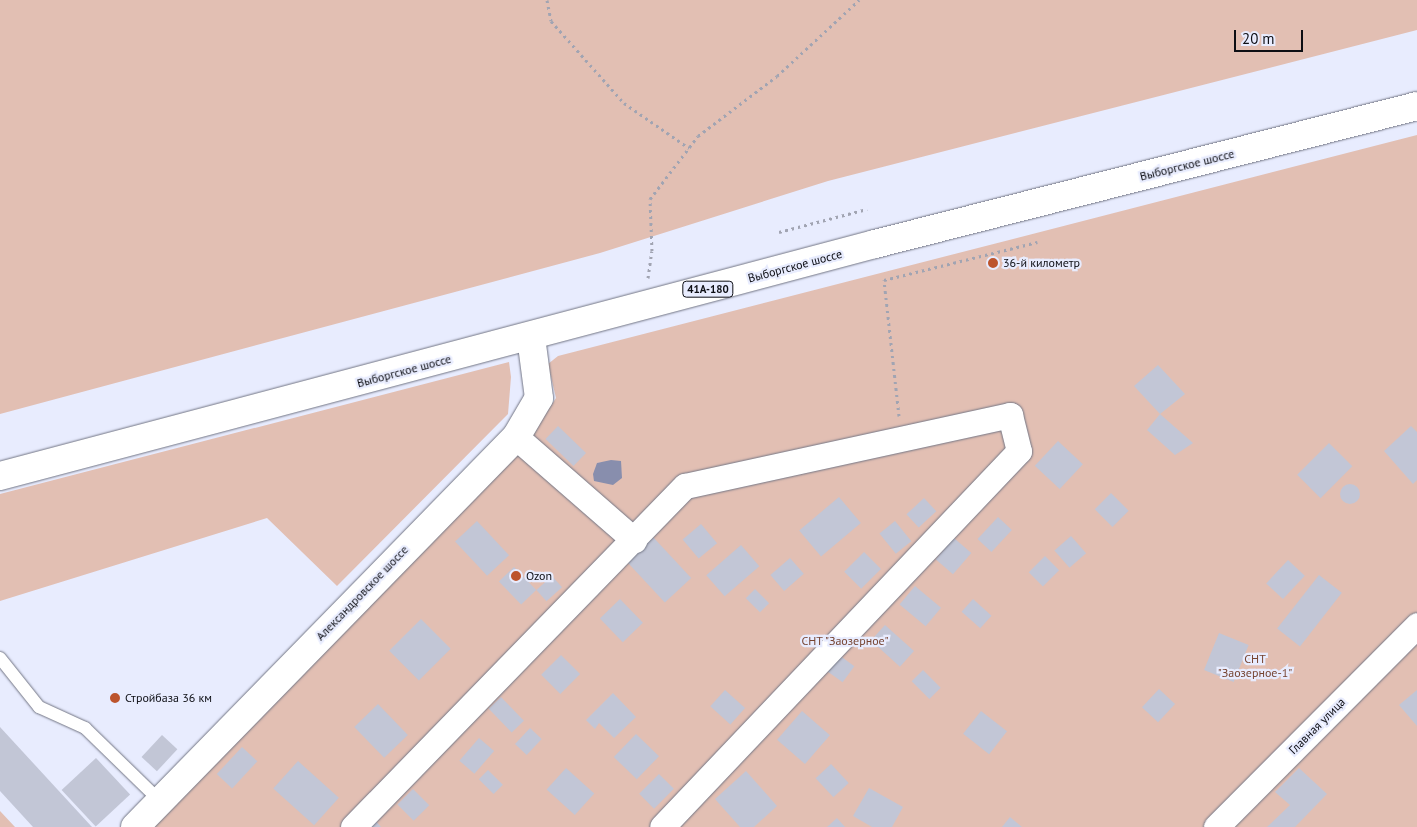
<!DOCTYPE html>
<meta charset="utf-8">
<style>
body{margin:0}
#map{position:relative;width:1417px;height:827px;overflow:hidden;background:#e8ecfe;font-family:"PT Sans",sans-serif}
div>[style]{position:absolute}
.green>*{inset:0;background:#e2bfb3}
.water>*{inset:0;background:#888ead}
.building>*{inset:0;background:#c2c6d6;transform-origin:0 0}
.round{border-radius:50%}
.path>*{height:3px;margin-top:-1.5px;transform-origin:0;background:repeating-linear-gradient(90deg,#a1a4b2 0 2.5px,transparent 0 6.5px)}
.roads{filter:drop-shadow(0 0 1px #727584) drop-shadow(0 0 1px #727584)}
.service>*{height:12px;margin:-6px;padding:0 6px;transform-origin:6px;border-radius:6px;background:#fff}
.minor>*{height:25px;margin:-12.5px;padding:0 12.5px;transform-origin:12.5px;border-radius:12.5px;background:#fff}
.tertiary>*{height:28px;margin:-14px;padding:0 14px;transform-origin:14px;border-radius:14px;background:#fff}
.primary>*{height:28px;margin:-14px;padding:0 14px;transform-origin:14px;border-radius:14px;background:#fff}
.dots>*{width:14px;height:14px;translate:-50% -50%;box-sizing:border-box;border:2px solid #e8ecfe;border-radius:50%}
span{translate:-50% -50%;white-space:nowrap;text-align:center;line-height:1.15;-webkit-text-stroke:4.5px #e8ecfe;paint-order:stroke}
.shield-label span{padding:1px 4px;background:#e8ecfe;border:1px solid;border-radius:4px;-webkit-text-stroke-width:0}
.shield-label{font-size:11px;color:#0d0e14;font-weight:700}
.street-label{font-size:12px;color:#0d0e14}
.poi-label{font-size:12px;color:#0d0e14}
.left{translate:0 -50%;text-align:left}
.park-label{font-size:12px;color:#764432}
.scale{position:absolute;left:1234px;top:30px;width:69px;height:22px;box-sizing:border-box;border:2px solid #0d0e14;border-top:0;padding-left:6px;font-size:15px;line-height:18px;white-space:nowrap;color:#0d0e14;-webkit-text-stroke:4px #e8ecfe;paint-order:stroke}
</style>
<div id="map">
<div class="green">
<i style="clip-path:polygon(0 0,1417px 0,1417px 30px,828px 181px,600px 253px,0 414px)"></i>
<i style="clip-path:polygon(evenodd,1417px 135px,1417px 827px,135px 827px,548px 410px,556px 398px,548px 364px,558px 356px,1417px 135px,621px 461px,621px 469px,597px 463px,621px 461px)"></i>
<i style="clip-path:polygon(509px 362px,511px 377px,508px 414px,337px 586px,267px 518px,0 601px,0 494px)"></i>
<i style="clip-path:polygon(0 811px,15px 827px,0 827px)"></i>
</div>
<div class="water">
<i style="clip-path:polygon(611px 460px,621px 461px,622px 478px,613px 485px,594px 481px,593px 474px,597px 463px)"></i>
</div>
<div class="building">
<i style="clip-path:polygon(1158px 365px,1185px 394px,1160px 414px,1193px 443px,1175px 455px,1147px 430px,1160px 414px,1134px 386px)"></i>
<i style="left:558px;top:426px;width:39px;height:18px;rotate:44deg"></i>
<i style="clip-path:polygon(1411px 426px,1417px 432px,1417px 480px,1413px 484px,1384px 451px)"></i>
<i style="left:1058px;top:441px;width:34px;height:34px;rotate:43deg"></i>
<i style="left:1329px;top:443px;width:33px;height:45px;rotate:45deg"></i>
<i class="round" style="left:1340px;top:484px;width:20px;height:20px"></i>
<i style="left:1111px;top:493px;width:25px;height:23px;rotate:45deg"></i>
<i style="left:839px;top:497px;width:34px;height:52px;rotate:50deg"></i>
<i style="left:924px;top:498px;width:18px;height:24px;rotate:47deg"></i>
<i style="left:998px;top:517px;width:19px;height:30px;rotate:43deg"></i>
<i style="left:477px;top:521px;width:47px;height:30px;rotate:47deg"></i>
<i style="left:895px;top:521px;width:26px;height:20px;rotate:51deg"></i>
<i style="left:701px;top:524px;width:25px;height:24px;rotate:50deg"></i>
<i style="left:1071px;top:536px;width:23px;height:22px;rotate:49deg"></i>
<i style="left:653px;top:537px;width:56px;height:36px;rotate:47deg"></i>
<i style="left:954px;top:538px;width:23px;height:28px;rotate:41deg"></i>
<i style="left:741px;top:545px;width:28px;height:46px;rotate:49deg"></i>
<i style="left:864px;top:552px;width:24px;height:28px;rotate:45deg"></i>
<i style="left:1045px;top:556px;width:20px;height:23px;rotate:45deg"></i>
<i style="left:790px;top:558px;width:21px;height:26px;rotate:49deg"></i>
<i style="left:1288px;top:560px;width:23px;height:32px;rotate:43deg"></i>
<i style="left:514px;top:567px;width:32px;height:21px;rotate:46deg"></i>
<i style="left:1319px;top:575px;width:29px;height:68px;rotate:38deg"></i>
<i style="left:552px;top:576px;width:15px;height:21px;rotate:48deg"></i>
<i style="left:915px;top:586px;width:34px;height:24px;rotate:40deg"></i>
<i style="left:755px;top:589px;width:20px;height:13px;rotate:45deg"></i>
<i style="left:620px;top:599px;width:33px;height:28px;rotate:46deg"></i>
<i style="left:973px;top:599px;width:25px;height:17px;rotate:42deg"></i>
<i style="left:421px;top:619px;width:42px;height:45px;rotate:45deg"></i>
<i style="left:885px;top:625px;width:39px;height:21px;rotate:42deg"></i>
<i style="left:1219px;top:633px;width:32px;height:40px;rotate:22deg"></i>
<i style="left:561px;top:655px;width:27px;height:28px;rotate:45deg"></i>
<i style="left:839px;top:655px;width:19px;height:20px;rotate:36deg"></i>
<i style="left:923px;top:670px;width:25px;height:16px;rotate:45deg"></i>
<i style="left:1159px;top:689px;width:22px;height:25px;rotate:43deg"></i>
<i style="left:725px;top:690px;width:27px;height:22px;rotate:42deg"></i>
<i style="clip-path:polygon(1417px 690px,1417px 726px,1399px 705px)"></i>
<i style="clip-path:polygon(613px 693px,636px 717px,614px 738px,599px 723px,595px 729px,586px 720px)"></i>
<i style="left:501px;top:697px;width:33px;height:17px;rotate:46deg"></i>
<i style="left:378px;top:704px;width:43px;height:33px;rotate:46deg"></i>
<i style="left:802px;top:711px;width:37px;height:38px;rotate:41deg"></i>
<i style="left:981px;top:711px;width:33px;height:29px;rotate:38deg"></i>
<i style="clip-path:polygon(0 727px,92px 827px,33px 827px,0 791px)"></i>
<i style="left:530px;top:728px;width:16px;height:22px;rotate:43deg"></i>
<i style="left:636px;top:734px;width:32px;height:32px;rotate:44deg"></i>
<i style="left:162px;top:735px;width:21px;height:30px;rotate:43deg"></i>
<i style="left:479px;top:738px;width:20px;height:30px;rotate:41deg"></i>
<i style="left:242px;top:747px;width:21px;height:37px;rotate:43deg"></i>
<i style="left:96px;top:758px;width:50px;height:47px;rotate:47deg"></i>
<i style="left:298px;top:761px;width:55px;height:37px;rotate:42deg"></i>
<i style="left:831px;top:764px;width:26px;height:21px;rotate:47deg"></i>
<i style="left:566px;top:768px;width:38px;height:29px;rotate:42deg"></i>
<i style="clip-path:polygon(1299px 768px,1327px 794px,1295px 827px,1267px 827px,1290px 805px,1275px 792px)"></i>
<i style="left:488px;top:770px;width:21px;height:13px;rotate:45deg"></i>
<i style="clip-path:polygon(746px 771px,777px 806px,754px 827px,740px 827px,715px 799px)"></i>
<i style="left:659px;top:774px;width:21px;height:28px;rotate:45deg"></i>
<i style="clip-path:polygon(869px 788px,903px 807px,892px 827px,872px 827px,853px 816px)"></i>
<i style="left:413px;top:789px;width:23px;height:22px;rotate:45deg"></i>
<i style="clip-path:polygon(1010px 817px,1022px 827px,1002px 827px)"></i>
<i style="clip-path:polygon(373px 818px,381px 827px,364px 827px)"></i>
<i style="clip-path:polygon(837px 818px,845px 827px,827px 827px)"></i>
</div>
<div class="path">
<i style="left:547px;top:0;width:21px;rotate:79deg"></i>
<i style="left:551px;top:21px;width:110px;rotate:48.3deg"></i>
<i style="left:624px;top:103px;width:79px;rotate:34.7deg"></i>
<i style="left:779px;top:232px;width:91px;rotate:-14.6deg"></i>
<i style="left:648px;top:278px;width:27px;rotate:-82deg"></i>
<i style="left:652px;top:251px;width:52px;rotate:-92.2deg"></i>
<i style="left:650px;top:199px;width:79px;rotate:-52.7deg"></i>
<i style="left:698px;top:136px;width:99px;rotate:-37.2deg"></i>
<i style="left:777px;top:76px;width:112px;rotate:-42.8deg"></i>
<i style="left:899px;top:416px;width:137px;rotate:-96.3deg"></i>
<i style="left:884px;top:280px;width:158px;rotate:-13.9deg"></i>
</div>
<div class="roads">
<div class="service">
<i style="left:0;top:658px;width:63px;rotate:51.5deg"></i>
<i style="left:39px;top:707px;width:51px;rotate:24.5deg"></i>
<i style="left:85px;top:728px;width:105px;rotate:44.2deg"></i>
</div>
<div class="minor">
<i style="left:516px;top:437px;width:157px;rotate:41.1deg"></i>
<i style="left:353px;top:827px;width:476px;rotate:-45.8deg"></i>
<i style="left:685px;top:486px;width:333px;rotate:-12.3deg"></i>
<i style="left:1010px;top:415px;width:37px;rotate:76deg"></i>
<i style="left:1019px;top:451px;width:518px;rotate:133.52deg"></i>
<i style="left:1216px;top:827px;width:285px;rotate:-45.1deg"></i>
</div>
<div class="tertiary">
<i style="left:135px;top:827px;width:545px;rotate:-45.67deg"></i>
<i style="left:516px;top:437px;width:45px;rotate:-59.5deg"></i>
<i style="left:539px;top:398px;width:62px;rotate:-97.5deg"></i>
</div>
<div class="primary">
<i style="left:0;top:476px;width:905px;rotate:-14.85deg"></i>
<i style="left:875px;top:244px;width:559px;rotate:-14.28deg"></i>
</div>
</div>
<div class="dots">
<i style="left:993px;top:263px;background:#bc542d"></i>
<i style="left:516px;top:576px;background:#bc542d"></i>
<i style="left:115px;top:698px;background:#bc542d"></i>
</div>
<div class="shield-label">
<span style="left:708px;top:289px">41А-180</span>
</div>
<div class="street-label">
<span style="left:1187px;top:165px;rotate:-14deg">Выборгское шоссе</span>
<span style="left:795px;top:266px;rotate:-15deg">Выборгское шоссе</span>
<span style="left:404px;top:371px;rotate:-15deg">Выборгское шоссе</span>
<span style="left:362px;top:593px;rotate:-46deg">Александровское шоссе</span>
<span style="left:1317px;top:726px;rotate:-45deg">Главная улица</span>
</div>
<div class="poi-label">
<span class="left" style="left:1003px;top:263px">36-й километр</span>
<span class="left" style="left:526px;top:576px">Ozon</span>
<span class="left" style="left:125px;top:698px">Стройбаза 36 км</span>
</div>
<div class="park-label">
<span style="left:845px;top:641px">СНТ "Заозерное"</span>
<span style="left:1255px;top:666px">СНТ<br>"Заозерное-1"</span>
</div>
<div class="scale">20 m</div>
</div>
